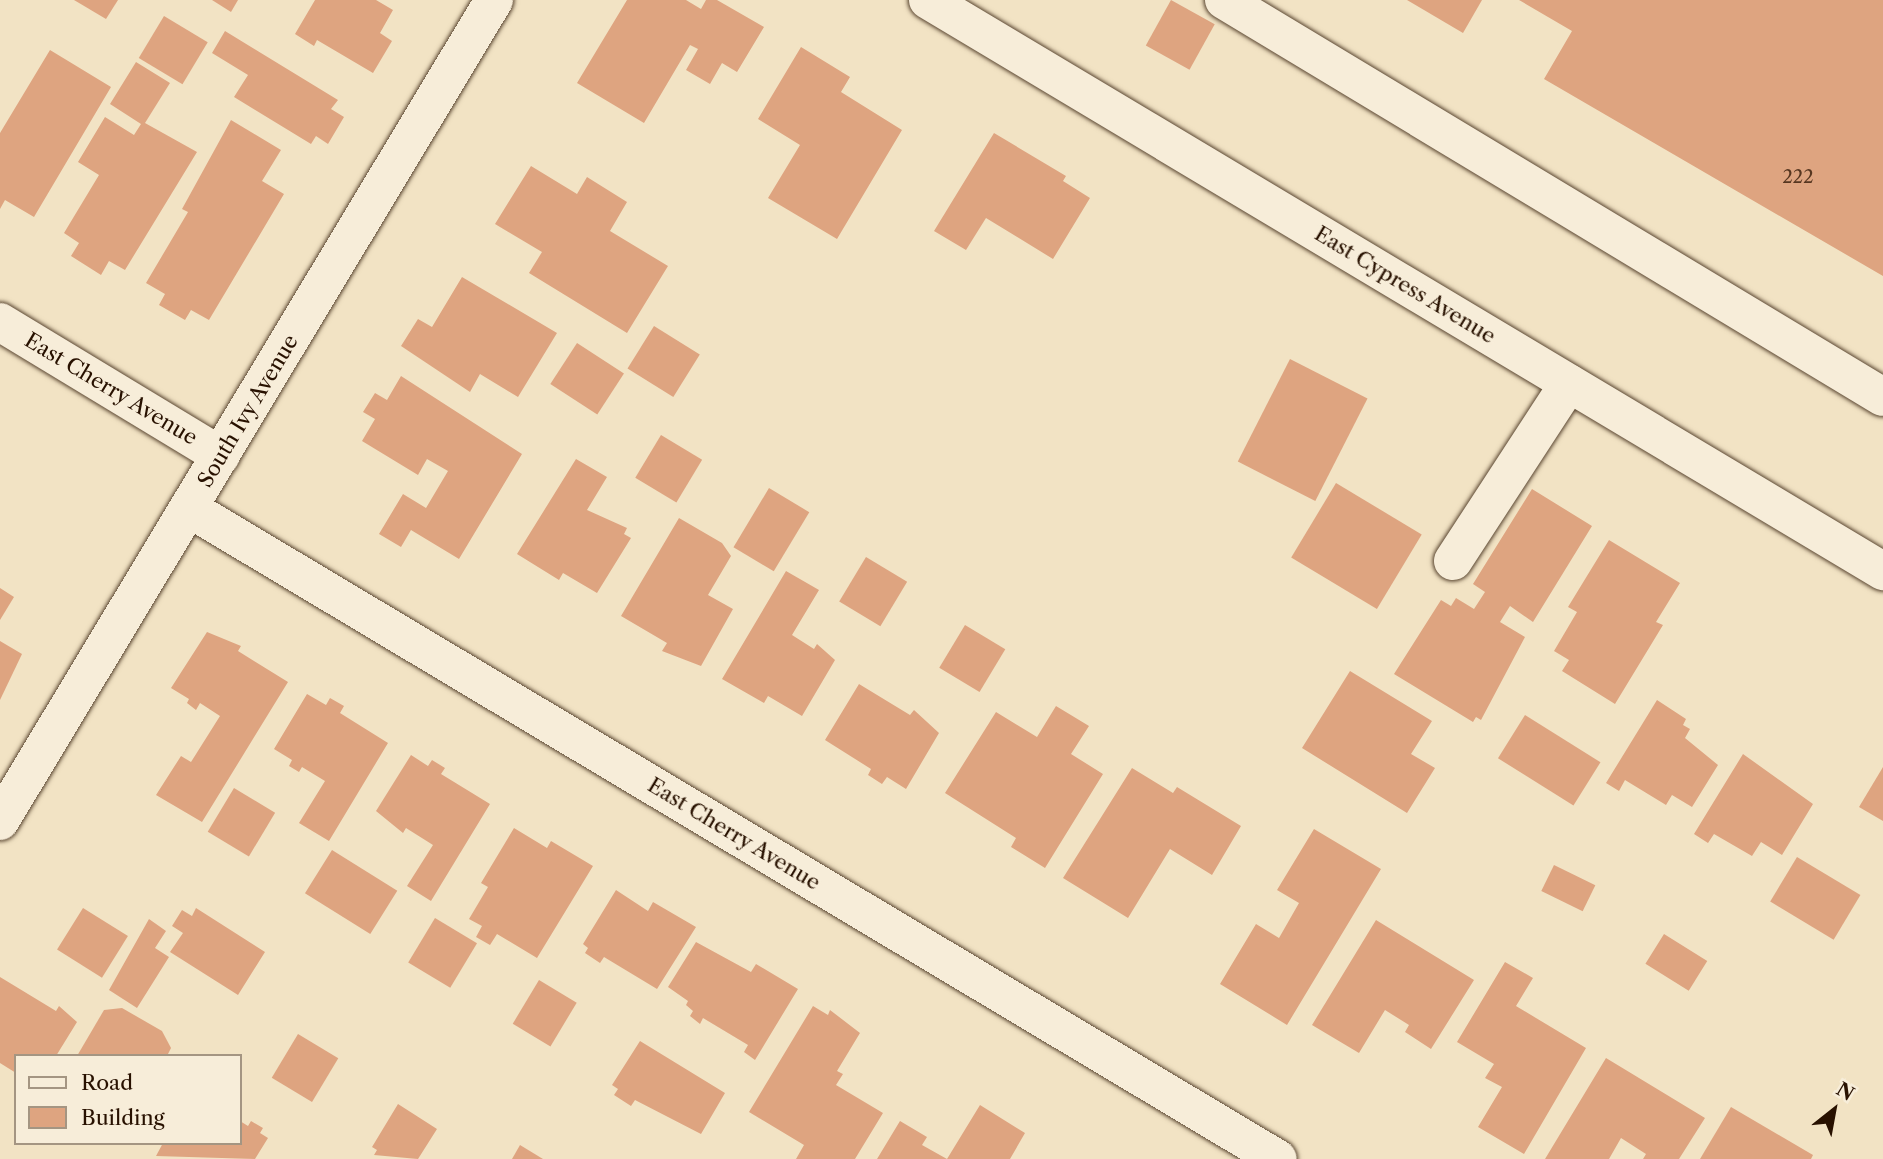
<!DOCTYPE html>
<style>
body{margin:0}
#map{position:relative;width:1883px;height:1159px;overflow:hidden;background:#f2e3c4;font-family:"Libre Caslon Text",serif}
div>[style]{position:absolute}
.building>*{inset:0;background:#dea480;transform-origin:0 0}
.roads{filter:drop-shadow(0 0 2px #5a4631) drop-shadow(0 0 2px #5a4631)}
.minor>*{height:38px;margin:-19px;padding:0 19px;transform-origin:19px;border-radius:19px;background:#f7edd9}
span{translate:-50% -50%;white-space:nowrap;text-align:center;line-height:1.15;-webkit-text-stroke:5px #f7edd9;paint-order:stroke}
.number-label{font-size:18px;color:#563620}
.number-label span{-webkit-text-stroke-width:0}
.street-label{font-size:21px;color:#281100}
.legend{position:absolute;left:14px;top:1054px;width:228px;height:91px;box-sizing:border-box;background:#f7edd9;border:2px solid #a49582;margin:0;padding:9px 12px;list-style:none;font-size:21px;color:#281100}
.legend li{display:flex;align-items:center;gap:14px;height:35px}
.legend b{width:35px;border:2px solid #a49582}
.north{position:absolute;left:1799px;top:1075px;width:70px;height:70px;-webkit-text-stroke:5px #f7edd9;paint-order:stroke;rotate:31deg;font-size:19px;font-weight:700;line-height:28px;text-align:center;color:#281100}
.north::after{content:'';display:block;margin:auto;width:24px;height:32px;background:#281100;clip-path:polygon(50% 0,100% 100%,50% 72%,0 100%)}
</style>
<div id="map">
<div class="building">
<i style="clip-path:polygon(74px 0,118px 0,106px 19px)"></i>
<i style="clip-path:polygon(212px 0,238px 0,231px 12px)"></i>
<i style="clip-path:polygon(315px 0,376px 0,393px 10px,380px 33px,392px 41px,373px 73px,317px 40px,314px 46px,295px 34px)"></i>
<i style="clip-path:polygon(627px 0,686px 0,701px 9px,706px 0,717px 0,764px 27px,737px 72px,722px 63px,710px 84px,686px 70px,698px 49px,690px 45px,644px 123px,577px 83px)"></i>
<i style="left:1171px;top:0;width:50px;height:52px;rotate:29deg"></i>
<i style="clip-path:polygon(1407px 0,1482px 0,1463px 33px)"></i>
<i style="clip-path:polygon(1519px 0,1883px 0,1883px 276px,1544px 79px,1572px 31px)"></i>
<i style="left:164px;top:16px;width:51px;height:49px;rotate:31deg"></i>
<i style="clip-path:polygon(225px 31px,338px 100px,331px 109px,344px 117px,328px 144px,316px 136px,311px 144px,234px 97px,248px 75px,212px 53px)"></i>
<i style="clip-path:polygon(801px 47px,850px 77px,841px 92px,902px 130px,837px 239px,768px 198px,800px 145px,758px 119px)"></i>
<i style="clip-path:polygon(50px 50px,111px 87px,34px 217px,5px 200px,0 209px,0 133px)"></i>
<i style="clip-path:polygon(136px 62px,170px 83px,145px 123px,197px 152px,125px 270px,109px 261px,101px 275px,71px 256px,79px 243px,64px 233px,99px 175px,78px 162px,105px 117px,134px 135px,141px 124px,110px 104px)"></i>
<i style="clip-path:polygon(231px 120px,281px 150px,262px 181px,284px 194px,209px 320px,191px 310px,185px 320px,159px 305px,165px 294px,146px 283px,188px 212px,182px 209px)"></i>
<i style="clip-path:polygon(994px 133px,1066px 176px,1063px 181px,1090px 198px,1053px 259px,986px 218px,966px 250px,934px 231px)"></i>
<i style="clip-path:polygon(531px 166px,577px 194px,587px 177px,627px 202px,610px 231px,668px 266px,627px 333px,529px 273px,542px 252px,495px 224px)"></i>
<i style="clip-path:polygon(462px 277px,557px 333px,518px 397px,480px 374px,470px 392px,401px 346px,418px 319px,432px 327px)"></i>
<i style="left:654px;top:326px;width:54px;height:50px;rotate:32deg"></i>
<i style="left:577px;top:343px;width:56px;height:49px;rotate:33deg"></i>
<i style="left:1290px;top:359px;width:87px;height:115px;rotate:27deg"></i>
<i style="clip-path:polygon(401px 376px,522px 454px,459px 559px,411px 530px,401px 547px,379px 534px,403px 494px,426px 508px,448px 471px,427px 459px,418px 475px,362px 441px,375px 419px,363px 412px,375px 393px,387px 400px)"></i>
<i style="left:661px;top:435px;width:48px;height:50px;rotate:31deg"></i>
<i style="clip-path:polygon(576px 459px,607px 477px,587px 510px,627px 528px,624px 534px,631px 538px,597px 593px,563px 573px,559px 580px,517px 554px)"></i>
<i style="left:1336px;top:483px;width:100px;height:87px;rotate:31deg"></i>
<i style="left:769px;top:488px;width:47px;height:69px;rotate:31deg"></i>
<i style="clip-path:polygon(1532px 489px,1592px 526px,1533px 622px,1510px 606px,1500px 622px,1525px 637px,1481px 720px,1476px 717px,1473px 722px,1394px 674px,1441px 600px,1451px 606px,1456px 598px,1474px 609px,1485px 592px,1473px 584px)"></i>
<i style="clip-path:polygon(679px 518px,722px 543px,731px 556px,708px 595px,733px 609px,701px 666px,662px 651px,667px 643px,621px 616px)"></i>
<i style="clip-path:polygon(1609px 540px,1680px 583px,1656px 622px,1663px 625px,1615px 704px,1562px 671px,1569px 660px,1554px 651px,1577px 612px,1568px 607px)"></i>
<i style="left:866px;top:557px;width:48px;height:52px;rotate:31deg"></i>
<i style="clip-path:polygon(786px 571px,819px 590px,792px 635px,814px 649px,817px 644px,835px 660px,802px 716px,768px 696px,764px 703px,722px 679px)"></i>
<i style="clip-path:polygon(0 588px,14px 597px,0 620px)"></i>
<i style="left:965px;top:625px;width:47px;height:50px;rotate:31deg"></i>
<i style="clip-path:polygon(207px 632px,241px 646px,238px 651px,288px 682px,202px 822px,156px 795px,181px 756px,191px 762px,220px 716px,200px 703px,196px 710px,187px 703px,189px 699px,171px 688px)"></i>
<i style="clip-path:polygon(0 641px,22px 654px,0 700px)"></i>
<i style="clip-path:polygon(1350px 671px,1432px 721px,1411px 754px,1435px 768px,1407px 813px,1302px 748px)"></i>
<i style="clip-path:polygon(859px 684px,910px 715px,914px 710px,939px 733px,906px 789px,887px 777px,882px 784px,868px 775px,871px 769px,825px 740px)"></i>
<i style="clip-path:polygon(307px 694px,326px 705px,330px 698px,344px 706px,340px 713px,388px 743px,329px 841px,299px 823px,325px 781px,302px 767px,299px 772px,289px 766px,292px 760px,274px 749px)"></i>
<i style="clip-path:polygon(1657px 700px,1686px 719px,1683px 725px,1690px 729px,1685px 738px,1718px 765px,1692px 807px,1672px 795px,1666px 805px,1625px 780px,1619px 791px,1606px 783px)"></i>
<i style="clip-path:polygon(1056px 706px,1089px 726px,1071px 754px,1103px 774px,1045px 868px,1011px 847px,1016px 838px,945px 793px,996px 712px,1037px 737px)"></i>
<i style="left:1525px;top:715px;width:89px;height:51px;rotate:32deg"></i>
<i style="clip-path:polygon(1743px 754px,1813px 804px,1782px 855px,1761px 842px,1752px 856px,1714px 834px,1708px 843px,1694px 834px)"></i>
<i style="clip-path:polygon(411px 755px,428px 766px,432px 760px,445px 768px,441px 774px,490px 804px,431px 901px,407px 886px,433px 845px,406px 828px,403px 833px,376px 811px)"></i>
<i style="clip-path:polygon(1883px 767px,1883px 821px,1859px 807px)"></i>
<i style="clip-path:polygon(1132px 768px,1173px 793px,1177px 787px,1241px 826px,1212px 875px,1170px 849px,1128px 918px,1063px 878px)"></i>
<i style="left:234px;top:788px;width:48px;height:51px;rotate:31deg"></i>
<i style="clip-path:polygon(514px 828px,547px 848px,551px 841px,593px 866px,537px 958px,497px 934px,490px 945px,476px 937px,482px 926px,469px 919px,488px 887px,481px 883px)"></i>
<i style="clip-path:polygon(1314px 829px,1381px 869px,1287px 1025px,1220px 984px,1256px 924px,1279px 938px,1299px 903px,1277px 890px)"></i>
<i style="left:332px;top:850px;width:77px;height:51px;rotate:32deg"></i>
<i style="left:1797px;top:857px;width:74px;height:52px;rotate:31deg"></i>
<i style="left:1554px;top:865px;width:46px;height:29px;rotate:26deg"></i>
<i style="clip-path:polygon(616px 890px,648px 911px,653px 902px,696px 927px,657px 989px,604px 957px,600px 963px,585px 953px,588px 948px,583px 944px)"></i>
<i style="left:83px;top:908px;width:53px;height:49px;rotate:32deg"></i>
<i style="clip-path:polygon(196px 908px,265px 952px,238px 995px,170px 952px,183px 933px,172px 926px,182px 910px,192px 916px)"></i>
<i style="left:435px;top:918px;width:49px;height:52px;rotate:31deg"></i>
<i style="clip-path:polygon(149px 919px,166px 931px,155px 948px,169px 957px,137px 1008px,109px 990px)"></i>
<i style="clip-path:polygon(1376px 920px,1474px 980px,1431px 1049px,1405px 1032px,1409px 1025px,1385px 1010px,1359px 1053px,1312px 1025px)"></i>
<i style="left:1664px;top:934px;width:51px;height:35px;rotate:32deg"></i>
<i style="clip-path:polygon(696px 942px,751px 972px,756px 964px,798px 989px,755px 1060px,744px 1052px,748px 1045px,703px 1018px,700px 1024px,690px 1016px,693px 1011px,686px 1005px,688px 1001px,668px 987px)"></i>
<i style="clip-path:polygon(1505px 962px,1533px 978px,1516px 1006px,1586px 1048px,1524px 1154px,1478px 1127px,1502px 1087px,1485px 1078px,1494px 1064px,1457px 1042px)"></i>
<i style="clip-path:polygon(0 977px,56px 1011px,59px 1006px,77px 1022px,56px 1056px,16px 1056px,16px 1073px,0 1063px)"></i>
<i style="left:539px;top:980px;width:44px;height:51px;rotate:31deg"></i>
<i style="clip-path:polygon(813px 1006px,828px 1015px,830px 1010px,860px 1033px,837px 1071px,843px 1074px,836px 1085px,883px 1113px,855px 1159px,796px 1159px,804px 1145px,749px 1112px)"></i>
<i style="clip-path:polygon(122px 1008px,162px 1031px,171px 1048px,167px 1056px,77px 1056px,104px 1010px)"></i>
<i style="left:298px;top:1034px;width:47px;height:51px;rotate:31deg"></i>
<i style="clip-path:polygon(640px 1041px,725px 1093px,701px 1134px,635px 1100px,631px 1106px,614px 1095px,618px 1089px,612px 1085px)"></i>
<i style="clip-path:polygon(1606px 1058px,1705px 1118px,1679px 1159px,1643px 1159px,1646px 1154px,1621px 1138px,1609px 1159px,1545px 1159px)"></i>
<i style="clip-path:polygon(398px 1104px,437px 1129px,418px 1159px,374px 1155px,377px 1150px,372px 1147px)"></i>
<i style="clip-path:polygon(980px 1105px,1025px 1133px,1010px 1159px,877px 1159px,900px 1121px,927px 1137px,922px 1145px,947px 1159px)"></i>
<i style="clip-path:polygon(1731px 1107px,1813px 1155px,1811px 1159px,1700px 1159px)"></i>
<i style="clip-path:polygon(240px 1121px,248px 1126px,251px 1121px,263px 1128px,260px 1133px,268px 1138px,255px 1159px,156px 1156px,163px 1143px,240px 1143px)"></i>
<i style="clip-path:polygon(520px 1145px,543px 1159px,512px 1159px)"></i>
</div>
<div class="roads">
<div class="minor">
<i style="left:928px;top:0;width:1113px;rotate:30.88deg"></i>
<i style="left:1224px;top:0;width:769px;rotate:31.07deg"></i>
<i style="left:0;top:322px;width:258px;rotate:31.2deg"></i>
<i style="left:190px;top:509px;width:1267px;rotate:30.86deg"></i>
<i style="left:1453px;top:561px;width:212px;rotate:-56.9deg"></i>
<i style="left:0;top:821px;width:958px;rotate:-58.96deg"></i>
</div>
</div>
<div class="number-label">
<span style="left:1798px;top:177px">222</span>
</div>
<div class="street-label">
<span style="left:1405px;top:285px;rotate:31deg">East Cypress Avenue</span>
<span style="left:111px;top:389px;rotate:31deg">East Cherry Avenue</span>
<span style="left:248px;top:411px;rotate:-59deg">South Ivy Avenue</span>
<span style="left:734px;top:834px;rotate:31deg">East Cherry Avenue</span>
</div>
<ul class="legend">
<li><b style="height:9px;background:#f7edd9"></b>Road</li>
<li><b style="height:19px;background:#dea480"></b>Building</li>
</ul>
<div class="north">N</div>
</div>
